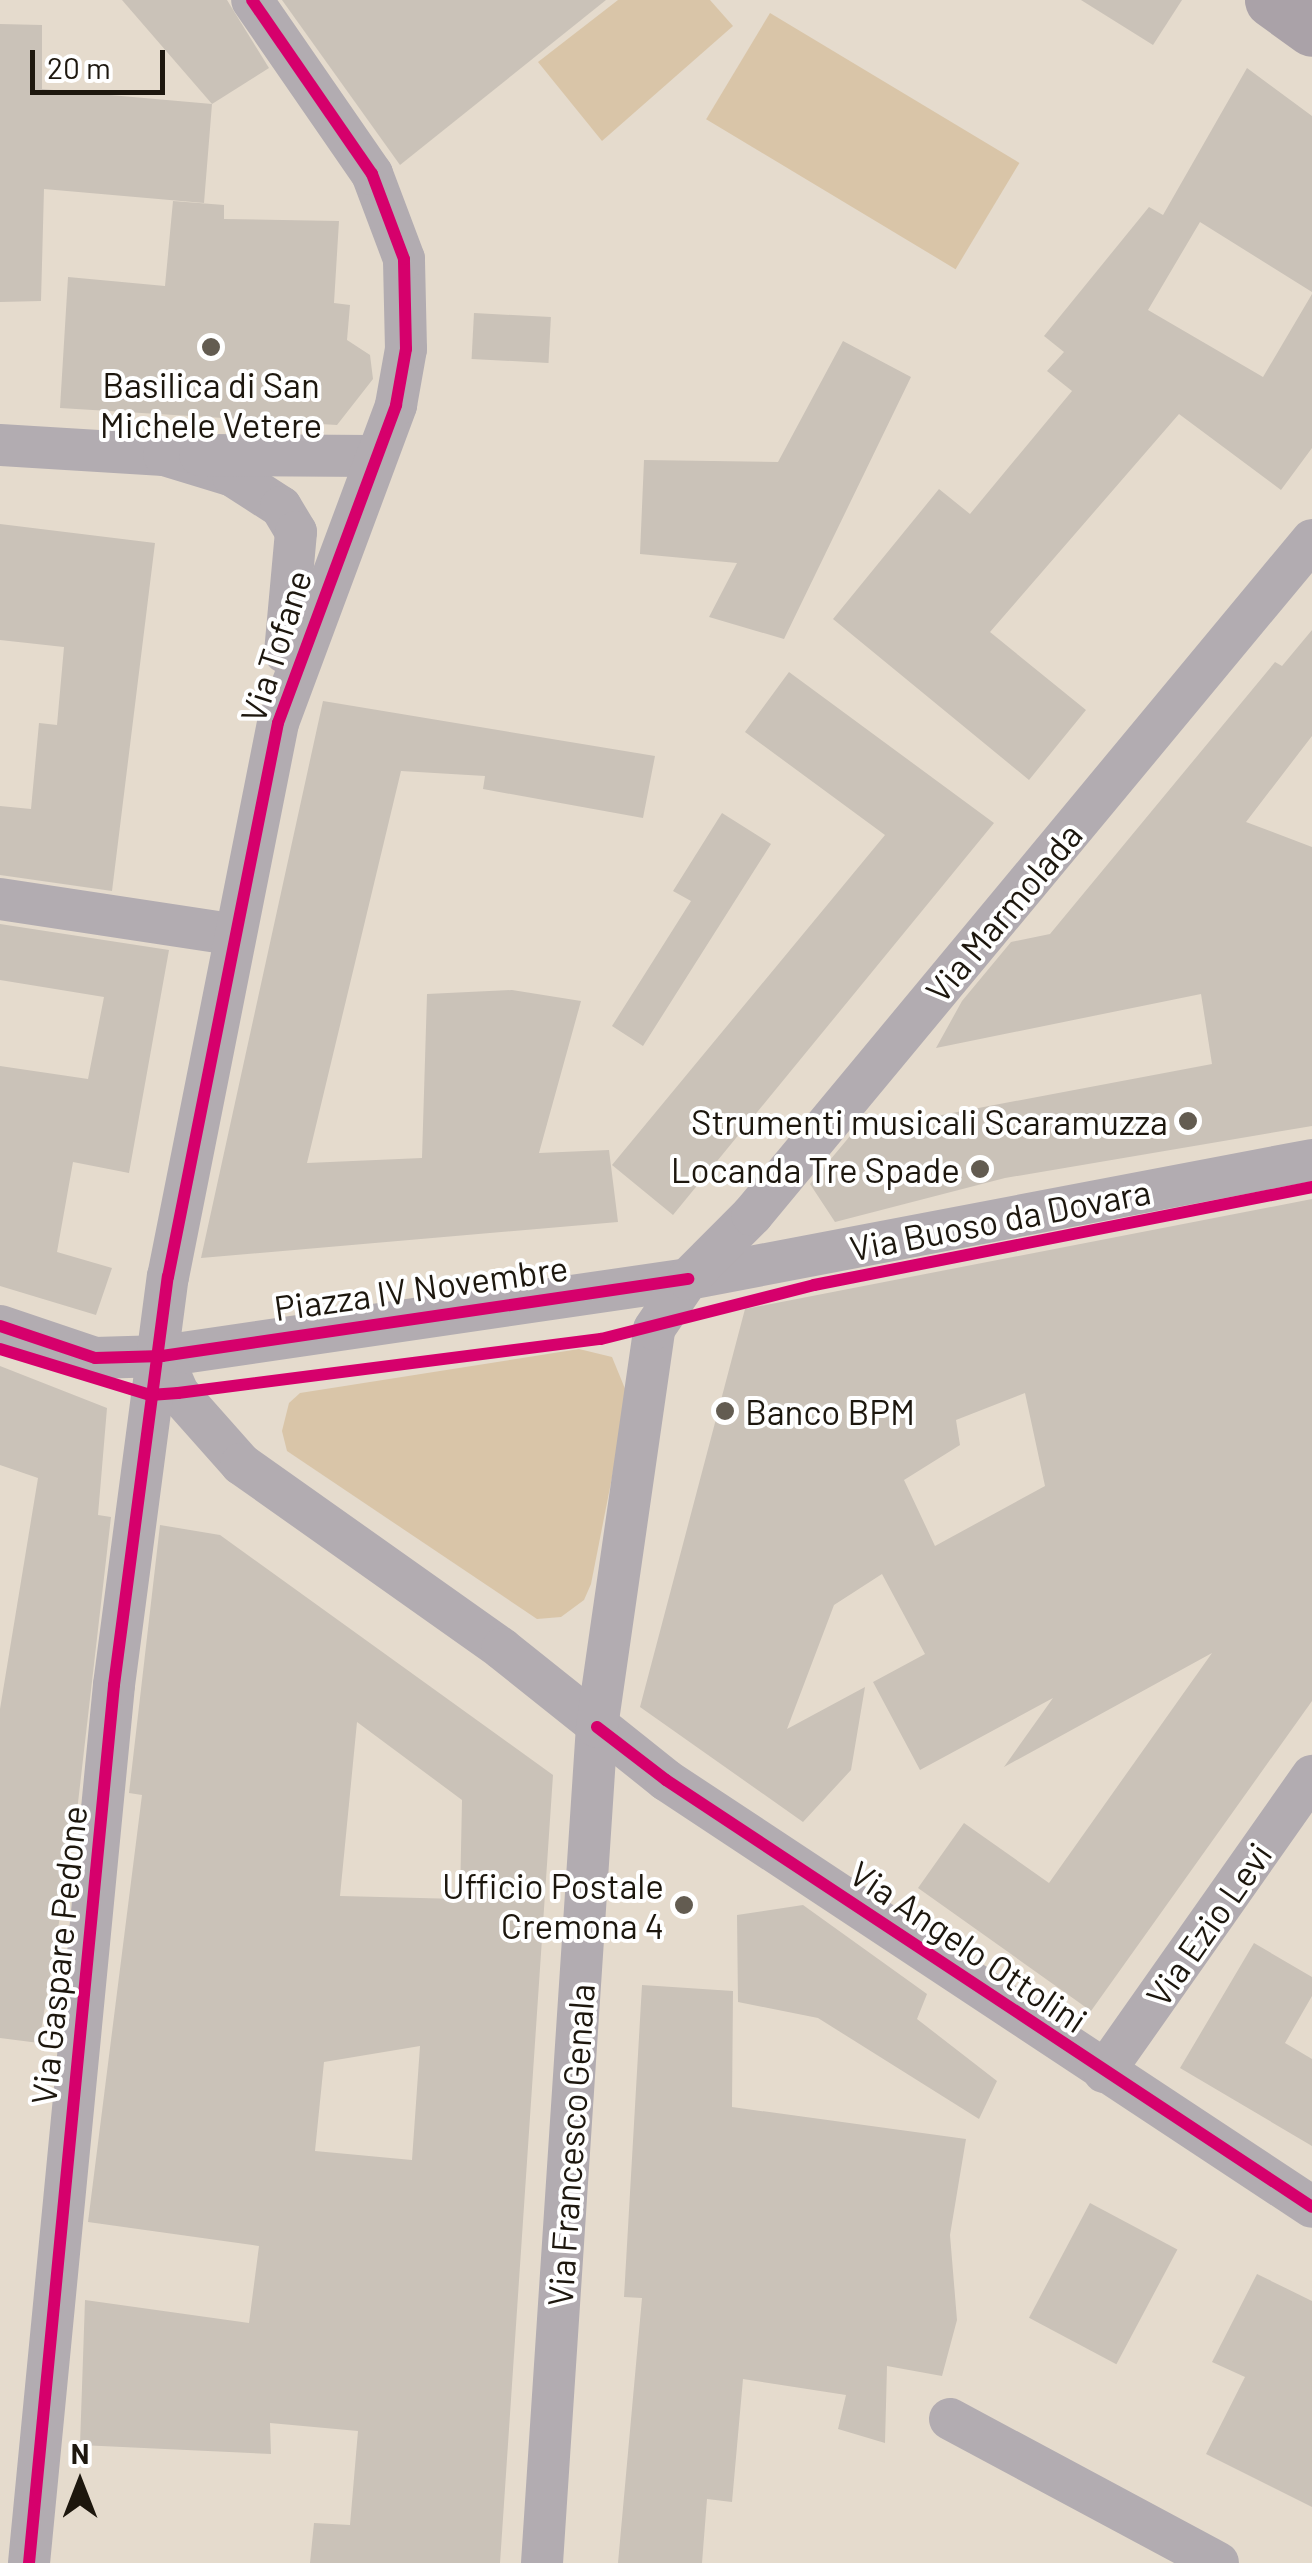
<!DOCTYPE html>
<style>
body{margin:0}
#map{position:relative;width:1312px;height:2563px;overflow:hidden;background:#e5dbcd;font-family:Barlow,sans-serif}
div>[style]{position:absolute}
.green>*{inset:0;background:#d9c5a8;transform-origin:0 0}
.building>*{inset:0;background:#cac2b8;transform-origin:0 0}
.street>*{height:42px;margin:-21px;padding:0 21px;transform-origin:21px;border-radius:21px;background:#b2acb1}
.secondary>*{height:55px;margin:-27.5px;padding:0 27.5px;transform-origin:27.5px;border-radius:27.5px;background:#aaa2a8}
.cycleway>*{height:12px;margin:-6px;padding:0 6px;transform-origin:6px;border-radius:6px;background:#d6006c}
.dots>*{width:28px;height:28px;translate:-50% -50%;box-sizing:border-box;border:5px solid #fff;border-radius:50%}
span{translate:-50% -50%;white-space:nowrap;text-align:center;line-height:1.15;-webkit-text-stroke:8px #fff;paint-order:stroke}
.poi-label{font-size:35px;color:#1d170e}
.right{translate:-100% -50%;text-align:right}
.left{translate:0 -50%;text-align:left}
.street-label{font-size:35px;color:#1d170e}
.north{position:absolute;left:30px;top:2433px;width:100px;height:100px;-webkit-text-stroke:8px #fff;paint-order:stroke;rotate:0deg;font-size:28px;font-weight:700;line-height:40px;text-align:center;color:#1d170e}
.north::after{content:'';display:block;margin:auto;width:35px;height:45px;background:#1d170e;clip-path:polygon(50% 0,100% 100%,50% 72%,0 100%)}
.scale{position:absolute;left:30px;top:50px;width:135px;height:45px;box-sizing:border-box;border:5px solid #1d170e;border-top:0;padding-left:12px;font-size:30px;line-height:35px;white-space:nowrap;color:#1d170e;-webkit-text-stroke:8px #fff;paint-order:stroke}
</style>
<div id="map">
<div class="green">
<i style="clip-path:polygon(618px 0,710px 0,733px 26px,602px 141px,538px 62px)"></i>
<i style="left:770px;top:13px;width:291px;height:124px;rotate:31deg"></i>
<i style="clip-path:polygon(579px 1349px,612px 1357px,628px 1396px,591px 1584px,584px 1600px,561px 1617px,537px 1619px,287px 1451px,282px 1431px,289px 1403px,300px 1393px)"></i>
</div>
<div class="building">
<i style="clip-path:polygon(122px 0,227px 0,269px 68px,212px 104px)"></i>
<i style="clip-path:polygon(282px 0,606px 0,400px 165px)"></i>
<i style="clip-path:polygon(1081px 0,1182px 0,1153px 45px)"></i>
<i style="clip-path:polygon(0 24px,42px 25px,42px 89px,212px 104px,204px 203px,44px 189px,41px 301px,0 302px)"></i>
<i style="clip-path:polygon(1247px 68px,1312px 116px,1312px 292px,1200px 222px,1148px 310px,1263px 377px,1312px 294px,1312px 448px,1281px 490px,1179px 414px,990px 632px,1086px 710px,1029px 780px,833px 619px,939px 489px,970px 514px,1072px 391px,1047px 371px,1064px 352px,1044px 336px,1149px 207px,1163px 215px)"></i>
<i style="clip-path:polygon(173px 201px,224px 205px,224px 219px,339px 221px,334px 303px,350px 305px,347px 340px,370px 355px,373px 379px,337px 425px,60px 408px,68px 277px,165px 286px)"></i>
<i style="left:474px;top:313px;width:77px;height:46px;rotate:3deg"></i>
<i style="clip-path:polygon(843px 341px,911px 377px,784px 639px,709px 617px,737px 563px,640px 554px,644px 460px,778px 462px)"></i>
<i style="clip-path:polygon(0 524px,155px 543px,112px 891px,0 875px,0 806px,31px 809px,39px 723px,57px 725px,64px 647px,0 640px)"></i>
<i style="clip-path:polygon(1312px 630px,1312px 736px,1246px 822px,1312px 847px,1312px 1126px,1005px 1178px,835px 1222px,810px 1184px,860px 1124px,894px 1124px,1212px 1064px,1201px 994px,936px 1048px,962px 1001px,1011px 942px,1050px 934px,1275px 662px,1282px 666px)"></i>
<i style="clip-path:polygon(789px 672px,994px 823px,673px 1215px,612px 1165px,885px 835px,745px 732px)"></i>
<i style="clip-path:polygon(323px 701px,655px 756px,643px 818px,483px 789px,485px 776px,401px 771px,307px 1163px,422px 1158px,427px 994px,512px 990px,581px 1001px,539px 1153px,609px 1150px,618px 1222px,201px 1258px)"></i>
<i style="clip-path:polygon(722px 813px,771px 844px,643px 1046px,612px 1026px,691px 901px,673px 891px)"></i>
<i style="clip-path:polygon(0 924px,169px 950px,129px 1173px,73px 1162px,57px 1252px,112px 1268px,96px 1315px,0 1286px,0 1066px,88px 1079px,104px 997px,0 980px)"></i>
<i style="clip-path:polygon(evenodd,1312px 1199px,1312px 1701px,1091px 2011px,918px 1888px,964px 1823px,1049px 1883px,1212px 1653px,1004px 1767px,1053px 1698px,920px 1770px,873px 1682px,925px 1654px,882px 1574px,834px 1605px,787px 1729px,865px 1687px,851px 1770px,803px 1822px,640px 1707px,745px 1309px,1312px 1199px,1025px 1393px,1045px 1486px,935px 1546px,904px 1480px,960px 1445px,956px 1420px,1025px 1393px)"></i>
<i style="clip-path:polygon(0 1366px,107px 1408px,98px 1515px,111px 1517px,76px 1820px,39px 2043px,0 2038px,0 1709px,38px 1478px,0 1465px)"></i>
<i style="clip-path:polygon(evenodd,160px 1525px,220px 1535px,553px 1775px,500px 2563px,310px 2563px,314px 2523px,350px 2525px,358px 2431px,270px 2423px,271px 2454px,80px 2445px,85px 2300px,249px 2323px,259px 2246px,88px 2222px,142px 1795px,129px 1793px,160px 1525px,357px 1722px,462px 1800px,460px 1899px,340px 1896px,357px 1722px,160px 1525px,420px 2046px,412px 2160px,315px 2151px,324px 2062px,420px 2046px)"></i>
<i style="clip-path:polygon(803px 1905px,927px 1994px,917px 2019px,997px 2081px,979px 2119px,818px 2018px,738px 2002px,737px 1915px)"></i>
<i style="clip-path:polygon(1254px 1943px,1312px 1977px,1312px 1996px,1285px 2043px,1312px 2059px,1312px 2146px,1180px 2068px)"></i>
<i style="clip-path:polygon(642px 1985px,733px 1991px,732px 2107px,966px 2139px,950px 2235px,957px 2320px,942px 2376px,887px 2366px,885px 2443px,838px 2429px,846px 2395px,743px 2379px,732px 2502px,707px 2499px,702px 2563px,618px 2563px,642px 2298px,624px 2297px)"></i>
<i style="left:1090px;top:2203px;width:99px;height:130px;rotate:28deg"></i>
<i style="clip-path:polygon(1257px 2274px,1312px 2301px,1312px 2507px,1206px 2454px,1245px 2377px,1212px 2362px)"></i>
</div>
<div class="street">
<i style="left:0;top:445px;width:164px;rotate:3.5deg"></i>
<i style="left:164px;top:455px;width:72px;rotate:16.9deg"></i>
<i style="left:233px;top:476px;width:57px;rotate:32.9deg"></i>
<i style="left:281px;top:507px;width:29px;rotate:59deg"></i>
<i style="left:296px;top:532px;width:121px;rotate:95.2deg"></i>
<i style="left:200px;top:455px;width:172px;rotate:0.3deg"></i>
<i style="left:0;top:899px;width:235px;rotate:8.6deg"></i>
<i style="left:0;top:1326px;width:100px;rotate:18.6deg"></i>
<i style="left:95px;top:1358px;width:67px;rotate:-1.7deg"></i>
<i style="left:162px;top:1356px;width:532px;rotate:-8.33deg"></i>
<i style="left:688px;top:1279px;width:635px;rotate:-10.8deg"></i>
<i style="left:162px;top:1356px;width:40px;rotate:66.6deg"></i>
<i style="left:178px;top:1393px;width:95px;rotate:48.4deg"></i>
<i style="left:241px;top:1464px;width:320px;rotate:35.3deg"></i>
<i style="left:502px;top:1649px;width:210px;rotate:38.6deg"></i>
<i style="left:666px;top:1780px;width:774px;rotate:33.46deg"></i>
<i style="left:1104px;top:2072px;width:362px;rotate:-54.9deg"></i>
<i style="left:950px;top:2419px;width:304px;rotate:28.2deg"></i>
<i style="left:29px;top:2563px;width:882px;rotate:-84.47deg"></i>
<i style="left:114px;top:1685px;width:412px;rotate:-82.5deg"></i>
<i style="left:168px;top:1277px;width:565px;rotate:-78.77deg"></i>
<i style="left:278px;top:723px;width:339px;rotate:-69.6deg"></i>
<i style="left:396px;top:405px;width:57px;rotate:-79.9deg"></i>
<i style="left:406px;top:349px;width:90px;rotate:-91.3deg"></i>
<i style="left:404px;top:259px;width:91px;rotate:-110.6deg"></i>
<i style="left:372px;top:174px;width:211px;rotate:-124.6deg"></i>
<i style="left:542px;top:2563px;width:838px;rotate:-86.24deg"></i>
<i style="left:597px;top:1727px;width:402px;rotate:-81.8deg"></i>
<i style="left:654px;top:1329px;width:60px;rotate:-55.8deg"></i>
<i style="left:688px;top:1279px;width:91px;rotate:-45deg"></i>
<i style="left:752px;top:1215px;width:877px;rotate:-50.32deg"></i>
</div>
<div class="secondary">
<i style="left:1272px;top:0;width:49px;rotate:35.9deg"></i>
</div>
<div class="cycleway">
<i style="left:0;top:1326px;width:100px;rotate:18.6deg"></i>
<i style="left:95px;top:1358px;width:67px;rotate:-1.7deg"></i>
<i style="left:162px;top:1356px;width:532px;rotate:-8.33deg"></i>
<i style="left:0;top:1349px;width:157px;rotate:17deg"></i>
<i style="left:150px;top:1395px;width:28px;rotate:-4deg"></i>
<i style="left:178px;top:1393px;width:426px;rotate:-7.3deg"></i>
<i style="left:601px;top:1339px;width:220px;rotate:-14.2deg"></i>
<i style="left:814px;top:1285px;width:508px;rotate:-11.13deg"></i>
<i style="left:597px;top:1727px;width:87px;rotate:37.5deg"></i>
<i style="left:666px;top:1780px;width:774px;rotate:33.46deg"></i>
<i style="left:29px;top:2563px;width:882px;rotate:-84.47deg"></i>
<i style="left:114px;top:1685px;width:412px;rotate:-82.5deg"></i>
<i style="left:168px;top:1277px;width:565px;rotate:-78.77deg"></i>
<i style="left:278px;top:723px;width:339px;rotate:-69.6deg"></i>
<i style="left:396px;top:405px;width:57px;rotate:-79.9deg"></i>
<i style="left:406px;top:349px;width:90px;rotate:-91.3deg"></i>
<i style="left:404px;top:259px;width:91px;rotate:-110.6deg"></i>
<i style="left:372px;top:174px;width:211px;rotate:-124.6deg"></i>
</div>
<div class="dots">
<i style="left:211px;top:347px;background:#635c51"></i>
<i style="left:1188px;top:1121px;background:#635c51"></i>
<i style="left:980px;top:1169px;background:#635c51"></i>
<i style="left:725px;top:1411px;background:#635c51"></i>
<i style="left:684px;top:1905px;background:#635c51"></i>
</div>
<div class="poi-label">
<span style="left:211px;top:404px">Basilica di San<br>Michele Vetere</span>
<span class="right" style="left:1168px;top:1121px">Strumenti musicali Scaramuzza</span>
<span class="right" style="left:960px;top:1169px">Locanda Tre Spade</span>
<span class="left" style="left:745px;top:1411px">Banco BPM</span>
<span class="right" style="left:664px;top:1905px">Ufficio Postale<br>Cremona 4</span>
</div>
<div class="street-label">
<span style="left:275px;top:646px;rotate:-72deg">Via Tofane</span>
<span style="left:1003px;top:912px;rotate:-50deg">Via Marmolada</span>
<span style="left:1000px;top:1219px;rotate:-11deg">Via Buoso da Dovara</span>
<span style="left:421px;top:1287px;rotate:-8deg">Piazza IV Novembre</span>
<span style="left:1208px;top:1924px;rotate:-55deg">Via Ezio Levi</span>
<span style="left:969px;top:1946px;rotate:34deg">Via Angelo Ottolini</span>
<span style="left:58px;top:1955px;rotate:-84deg">Via Gaspare Pedone</span>
<span style="left:570px;top:2145px;rotate:-86deg">Via Francesco Genala</span>
</div>
<div class="north">N</div>
<div class="scale">20 m</div>
</div>
